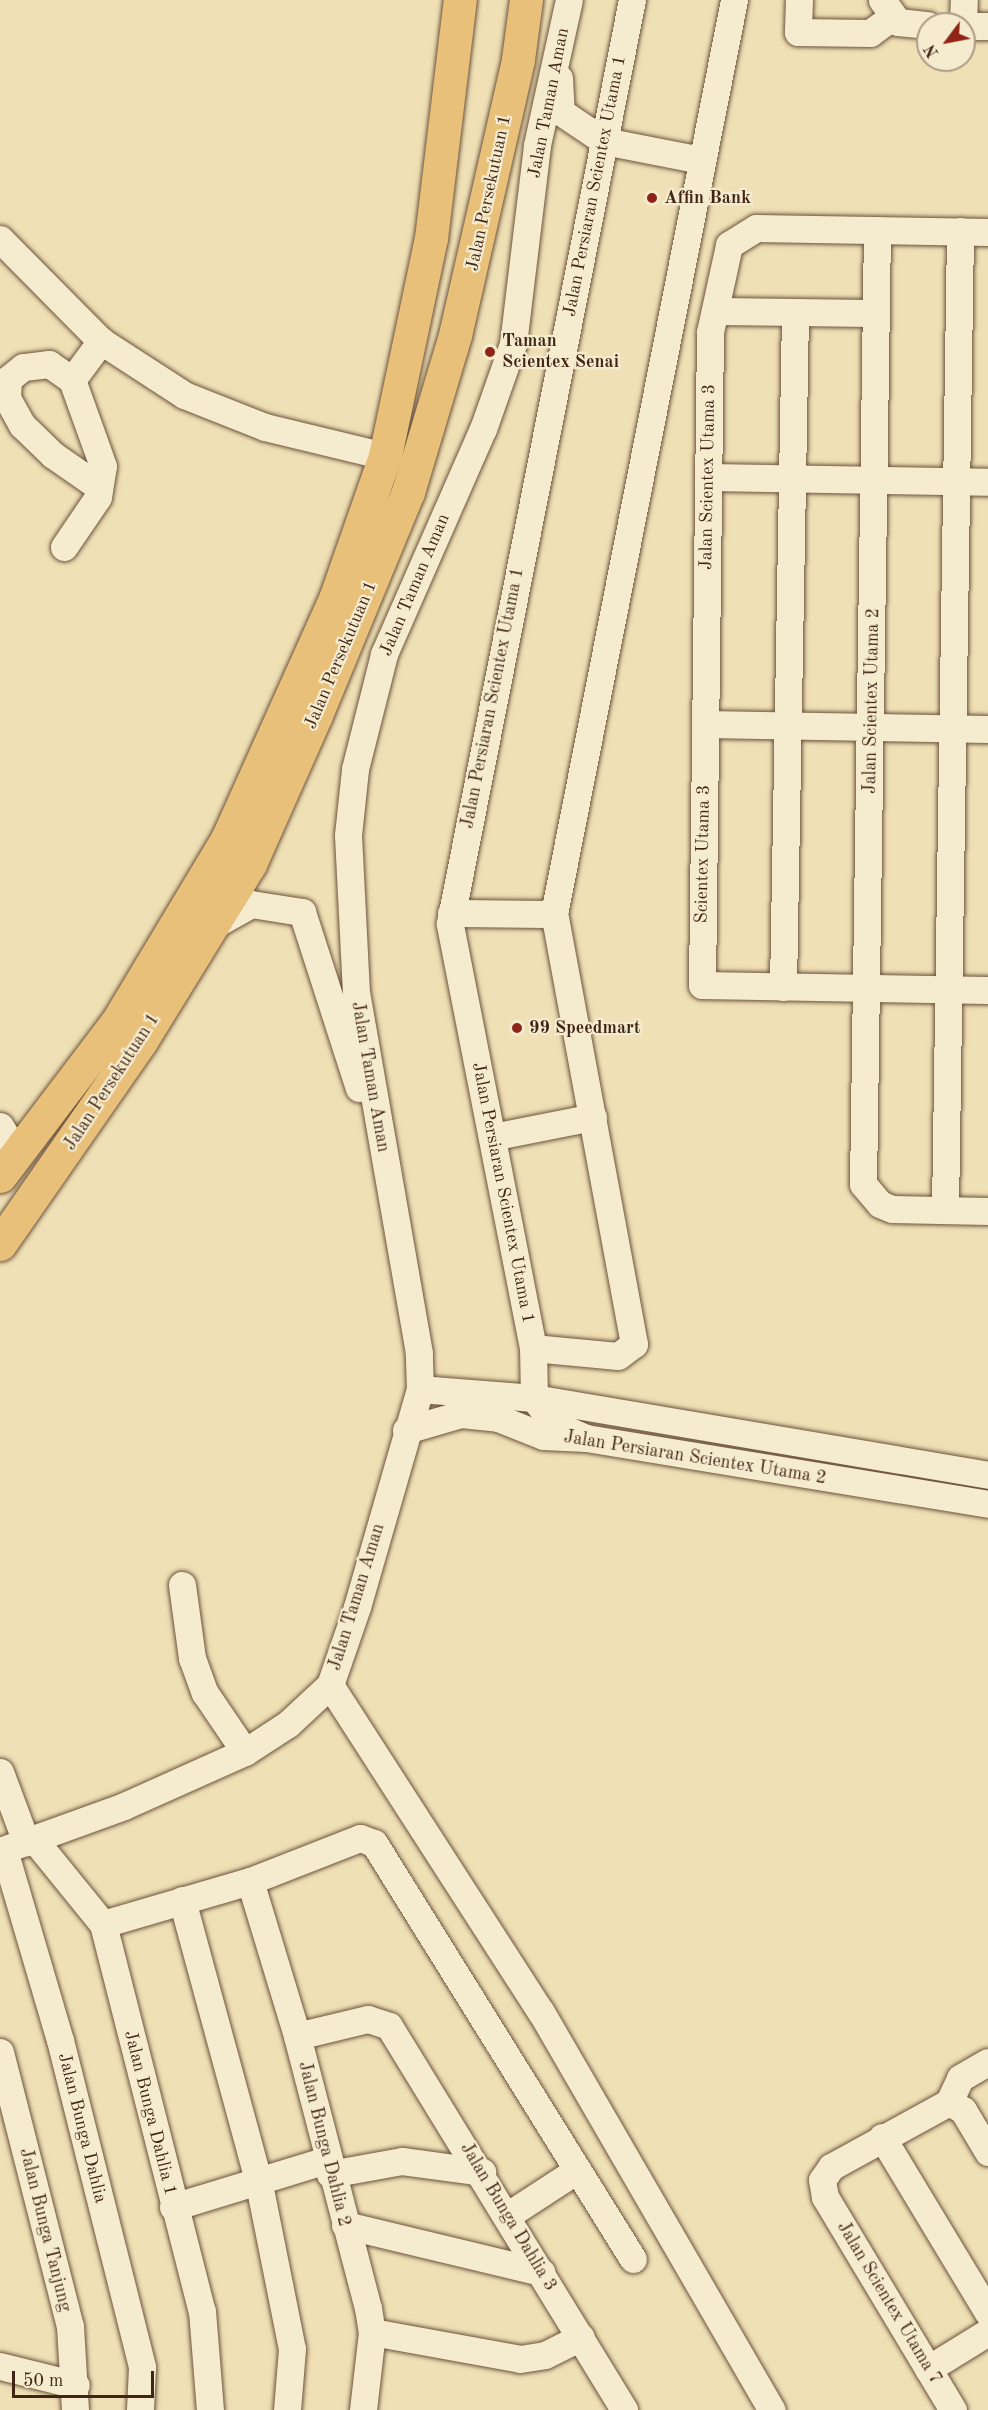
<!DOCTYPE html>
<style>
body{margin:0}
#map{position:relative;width:988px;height:2410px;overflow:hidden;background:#efe0b5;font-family:"Old Standard TT",serif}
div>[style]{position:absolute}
.roads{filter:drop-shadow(0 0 2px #6c533d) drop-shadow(0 0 2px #6c533d)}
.minor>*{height:27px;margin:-13.5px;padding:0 13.5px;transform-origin:13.5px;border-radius:13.5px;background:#f5ebcf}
.highway>*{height:33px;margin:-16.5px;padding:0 16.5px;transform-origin:16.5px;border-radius:16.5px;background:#e8c07a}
.dots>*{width:16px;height:16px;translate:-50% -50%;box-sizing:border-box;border:3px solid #f5ebcf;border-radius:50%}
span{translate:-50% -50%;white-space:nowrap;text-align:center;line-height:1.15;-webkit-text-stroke:4.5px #f5ebcf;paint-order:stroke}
.street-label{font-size:18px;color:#402415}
.poi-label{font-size:18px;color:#402415;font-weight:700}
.left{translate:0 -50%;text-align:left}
.north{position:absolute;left:916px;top:12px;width:60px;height:60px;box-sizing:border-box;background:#f5ebcf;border:2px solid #ad9b85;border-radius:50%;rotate:238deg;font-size:16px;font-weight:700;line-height:24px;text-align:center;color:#402415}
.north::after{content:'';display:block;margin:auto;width:21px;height:27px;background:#8f2418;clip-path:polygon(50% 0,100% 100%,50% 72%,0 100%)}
.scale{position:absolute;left:12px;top:2371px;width:142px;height:27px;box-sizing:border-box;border:3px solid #402415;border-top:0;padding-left:8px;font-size:18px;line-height:21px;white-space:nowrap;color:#402415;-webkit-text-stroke:4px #f5ebcf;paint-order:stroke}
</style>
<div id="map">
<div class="roads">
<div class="minor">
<i style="left:799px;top:0;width:32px;rotate:92deg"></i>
<i style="left:798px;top:32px;width:72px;rotate:0.8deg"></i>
<i style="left:870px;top:33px;width:27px;rotate:-36deg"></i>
<i style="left:882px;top:0;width:27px;rotate:54deg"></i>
<i style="left:898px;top:22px;width:30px;rotate:6deg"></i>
<i style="left:963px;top:24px;width:24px;rotate:-88deg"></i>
<i style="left:964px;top:26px;width:24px"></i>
<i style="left:559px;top:78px;width:34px;rotate:87deg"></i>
<i style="left:561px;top:112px;width:52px;rotate:34deg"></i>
<i style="left:604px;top:141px;width:99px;rotate:11.1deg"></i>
<i style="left:877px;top:230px;width:954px;rotate:90.84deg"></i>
<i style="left:863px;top:1184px;width:26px;rotate:50deg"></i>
<i style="left:880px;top:1204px;width:13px;rotate:23deg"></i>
<i style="left:892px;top:1209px;width:96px;rotate:1.2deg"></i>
<i style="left:988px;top:232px;width:232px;rotate:-179deg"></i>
<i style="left:756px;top:228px;width:32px;rotate:148deg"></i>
<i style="left:729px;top:245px;width:89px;rotate:102.3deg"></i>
<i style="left:710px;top:332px;width:653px;rotate:90.7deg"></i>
<i style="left:702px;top:985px;width:286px;rotate:1deg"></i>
<i style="left:0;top:239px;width:144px;rotate:45.3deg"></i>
<i style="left:101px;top:341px;width:99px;rotate:33deg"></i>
<i style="left:184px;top:395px;width:87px;rotate:21.6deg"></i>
<i style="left:265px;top:427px;width:123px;rotate:13.6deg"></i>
<i style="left:715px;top:311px;width:161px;rotate:0.7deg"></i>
<i style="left:72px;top:380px;width:28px;rotate:-145deg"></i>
<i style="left:49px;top:364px;width:26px;rotate:173deg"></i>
<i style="left:23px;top:367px;width:19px;rotate:141deg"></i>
<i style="left:8px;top:379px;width:19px;rotate:93deg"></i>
<i style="left:7px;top:398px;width:31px;rotate:61deg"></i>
<i style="left:22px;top:425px;width:43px;rotate:44.1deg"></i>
<i style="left:53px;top:455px;width:56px;rotate:34.8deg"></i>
<i style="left:708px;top:477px;width:280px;rotate:1deg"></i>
<i style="left:64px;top:547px;width:60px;rotate:-55.8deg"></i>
<i style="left:98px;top:497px;width:31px;rotate:-81deg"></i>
<i style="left:103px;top:466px;width:91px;rotate:-109.8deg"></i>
<i style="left:72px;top:380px;width:49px;rotate:-53.4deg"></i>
<i style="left:705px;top:724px;width:283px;rotate:1deg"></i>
<i style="left:451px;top:913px;width:103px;rotate:0.6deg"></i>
<i style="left:212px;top:926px;width:45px;rotate:-29.4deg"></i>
<i style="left:251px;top:904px;width:52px;rotate:8.9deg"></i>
<i style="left:302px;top:912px;width:185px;rotate:72.1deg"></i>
<i style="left:783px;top:987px;width:675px;rotate:-88.98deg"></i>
<i style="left:0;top:1126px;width:31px;rotate:59deg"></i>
<i style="left:492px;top:1137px;width:103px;rotate:-11.2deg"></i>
<i style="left:945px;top:1210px;width:979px;rotate:-89.12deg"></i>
<i style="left:533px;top:1348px;width:85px;rotate:5.4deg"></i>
<i style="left:618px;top:1356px;width:20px;rotate:-37deg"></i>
<i style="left:634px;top:1344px;width:437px;rotate:-100.5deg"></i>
<i style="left:554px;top:914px;width:932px;rotate:-78.86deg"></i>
<i style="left:420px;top:1389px;width:114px;rotate:4.5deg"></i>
<i style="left:534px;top:1398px;width:460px;rotate:9.6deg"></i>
<i style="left:406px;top:1430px;width:57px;rotate:-16.2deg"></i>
<i style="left:461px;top:1414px;width:37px;rotate:6deg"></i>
<i style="left:498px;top:1418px;width:48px;rotate:21.8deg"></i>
<i style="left:543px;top:1436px;width:43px;rotate:2.7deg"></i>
<i style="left:586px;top:1438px;width:407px;rotate:9.3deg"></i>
<i style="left:586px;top:1438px;width:35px;rotate:-156deg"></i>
<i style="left:554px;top:1424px;width:33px;rotate:-128deg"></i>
<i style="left:534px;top:1398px;width:50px;rotate:-91.1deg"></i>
<i style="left:533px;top:1348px;width:433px;rotate:-101.1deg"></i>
<i style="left:450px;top:923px;width:941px;rotate:-78.85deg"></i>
<i style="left:182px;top:1585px;width:74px;rotate:82.2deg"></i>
<i style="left:192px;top:1658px;width:37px;rotate:70deg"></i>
<i style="left:205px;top:1693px;width:71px;rotate:55.9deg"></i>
<i style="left:330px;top:1685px;width:389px;rotate:57.2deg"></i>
<i style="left:541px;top:2012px;width:460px;rotate:59.9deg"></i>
<i style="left:0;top:1772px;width:75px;rotate:69.6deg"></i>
<i style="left:33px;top:1838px;width:111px;rotate:50.9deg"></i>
<i style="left:103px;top:1924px;width:399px;rotate:75.7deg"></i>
<i style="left:202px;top:2311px;width:99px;rotate:85.4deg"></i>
<i style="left:4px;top:1850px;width:198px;rotate:73.6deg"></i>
<i style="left:60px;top:2040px;width:337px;rotate:75.9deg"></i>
<i style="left:142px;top:2367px;width:43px;rotate:92.7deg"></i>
<i style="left:0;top:1851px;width:132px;rotate:-19.9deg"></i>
<i style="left:124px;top:1806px;width:133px;rotate:-24.1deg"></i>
<i style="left:245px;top:1752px;width:51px;rotate:-33.1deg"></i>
<i style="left:288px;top:1724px;width:57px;rotate:-42.9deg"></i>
<i style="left:330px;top:1685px;width:83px;rotate:-70.9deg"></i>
<i style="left:357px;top:1607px;width:227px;rotate:-73.9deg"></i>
<i style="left:420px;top:1389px;width:36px;rotate:-92deg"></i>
<i style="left:419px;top:1353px;width:365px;rotate:-99.9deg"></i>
<i style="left:356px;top:993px;width:158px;rotate:-92.9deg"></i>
<i style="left:348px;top:835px;width:66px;rotate:-83.9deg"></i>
<i style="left:355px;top:769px;width:119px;rotate:-75.8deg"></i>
<i style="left:384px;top:654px;width:246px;rotate:-66.3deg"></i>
<i style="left:483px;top:429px;width:90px;rotate:-70.6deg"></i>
<i style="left:513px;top:344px;width:200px;rotate:-83.1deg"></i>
<i style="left:537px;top:145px;width:148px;rotate:-77.6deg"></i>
<i style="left:250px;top:1881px;width:162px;rotate:73.1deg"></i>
<i style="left:297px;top:2036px;width:281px;rotate:75.4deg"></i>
<i style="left:368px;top:2308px;width:24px;rotate:81deg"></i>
<i style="left:372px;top:2332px;width:79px;rotate:96.6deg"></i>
<i style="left:182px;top:1900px;width:289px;rotate:74.8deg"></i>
<i style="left:258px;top:2179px;width:173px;rotate:78.7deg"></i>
<i style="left:292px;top:2349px;width:61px;rotate:94.7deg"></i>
<i style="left:103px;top:1924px;width:153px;rotate:-16.3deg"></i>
<i style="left:250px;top:1881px;width:118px;rotate:-21.4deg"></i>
<i style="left:360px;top:1838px;width:15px;rotate:20deg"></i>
<i style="left:374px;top:1843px;width:490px;rotate:58.1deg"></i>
<i style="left:297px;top:2036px;width:73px;rotate:-13.5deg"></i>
<i style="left:368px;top:2019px;width:22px;rotate:18deg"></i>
<i style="left:389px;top:2026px;width:450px;rotate:58.5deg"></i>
<i style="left:0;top:2052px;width:283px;rotate:75.7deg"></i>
<i style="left:70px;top:2326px;width:84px;rotate:86.6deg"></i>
<i style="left:949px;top:2102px;width:26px;rotate:-65deg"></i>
<i style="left:960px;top:2078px;width:32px;rotate:-30deg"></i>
<i style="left:882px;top:2137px;width:205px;rotate:58.9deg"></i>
<i style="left:330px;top:2174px;width:73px;rotate:-10.2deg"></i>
<i style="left:402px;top:2161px;width:81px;rotate:7.8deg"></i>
<i style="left:173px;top:2207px;width:161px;rotate:-17deg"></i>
<i style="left:508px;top:2215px;width:82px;rotate:-33.1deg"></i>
<i style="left:345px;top:2225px;width:202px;rotate:13.5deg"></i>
<i style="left:372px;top:2332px;width:150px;rotate:10.3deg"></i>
<i style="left:520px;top:2359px;width:25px;rotate:-9deg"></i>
<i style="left:545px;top:2355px;width:40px;rotate:-26.6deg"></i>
<i style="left:0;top:2366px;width:78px;rotate:14deg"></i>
<i style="left:928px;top:2369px;width:70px;rotate:-31.7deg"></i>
<i style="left:953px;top:2410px;width:249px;rotate:-121deg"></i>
<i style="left:825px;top:2197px;width:17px;rotate:-100deg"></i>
<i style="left:822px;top:2180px;width:16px;rotate:-55deg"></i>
<i style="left:831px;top:2167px;width:135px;rotate:-28.8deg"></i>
<i style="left:949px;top:2102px;width:16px;rotate:30deg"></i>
<i style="left:963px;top:2110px;width:49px;rotate:59.2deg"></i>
</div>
<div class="highway">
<i style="left:0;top:1176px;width:193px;rotate:-52.8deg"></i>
<i style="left:117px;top:1022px;width:216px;rotate:-59deg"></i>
<i style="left:228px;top:837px;width:261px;rotate:-65.8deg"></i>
<i style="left:335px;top:599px;width:151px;rotate:-70.7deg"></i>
<i style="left:385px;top:456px;width:223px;rotate:-78.1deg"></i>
<i style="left:431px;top:238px;width:240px;rotate:-83.1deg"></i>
<i style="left:0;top:1244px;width:247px;rotate:-55.2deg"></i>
<i style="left:141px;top:1041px;width:208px;rotate:-58.4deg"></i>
<i style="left:250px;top:864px;width:163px;rotate:-66.1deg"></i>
<i style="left:316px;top:715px;width:241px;rotate:-67.6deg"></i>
<i style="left:408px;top:492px;width:164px;rotate:-73.3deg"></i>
<i style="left:455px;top:335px;width:283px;rotate:-77.1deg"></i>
<i style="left:518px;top:59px;width:60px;rotate:-82.3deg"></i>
</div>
</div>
<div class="dots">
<i style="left:652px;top:198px;background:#8f2418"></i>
<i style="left:490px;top:352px;background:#8f2418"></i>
<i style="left:517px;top:1028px;background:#8f2418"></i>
</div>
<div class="street-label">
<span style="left:549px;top:103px;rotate:-79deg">Jalan Taman Aman</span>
<span style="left:595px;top:186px;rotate:-79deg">Jalan Persiaran Scientex Utama 1</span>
<span style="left:489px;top:193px;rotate:-78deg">Jalan Persekutuan 1</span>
<span style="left:708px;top:477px;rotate:-89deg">Jalan Scientex Utama 3</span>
<span style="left:415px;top:585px;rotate:-67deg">Jalan Taman Aman</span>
<span style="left:341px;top:655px;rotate:-67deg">Jalan Persekutuan 1</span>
<span style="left:493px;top:698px;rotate:-79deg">Jalan Persiaran Scientex Utama 1</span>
<span style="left:872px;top:701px;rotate:-89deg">Jalan Scientex Utama 2</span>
<span style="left:703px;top:854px;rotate:-89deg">Scientex Utama 3</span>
<span style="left:370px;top:1077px;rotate:80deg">Jalan Taman Aman</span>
<span style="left:112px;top:1082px;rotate:-57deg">Jalan Persekutuan 1</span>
<span style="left:503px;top:1193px;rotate:79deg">Jalan Persiaran Scientex Utama 1</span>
<span style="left:695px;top:1458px;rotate:9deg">Jalan Persiaran Scientex Utama 2</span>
<span style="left:357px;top:1597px;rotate:-73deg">Jalan Taman Aman</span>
<span style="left:150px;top:2113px;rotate:76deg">Jalan Bunga Dahlia 1</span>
<span style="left:82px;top:2128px;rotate:76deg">Jalan Bunga Dahlia</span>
<span style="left:324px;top:2144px;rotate:76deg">Jalan Bunga Dahlia 2</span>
<span style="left:508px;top:2217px;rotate:59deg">Jalan Bunga Dahlia 3</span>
<span style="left:45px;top:2230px;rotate:76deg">Jalan Bunga Tanjung</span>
<span style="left:889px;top:2303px;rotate:59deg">Jalan Scientex Utama 7</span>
</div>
<div class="poi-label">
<span class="left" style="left:664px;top:198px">Affin Bank</span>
<span class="left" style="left:502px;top:352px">Taman<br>Scientex Senai</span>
<span class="left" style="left:529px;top:1028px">99 Speedmart</span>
</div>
<div class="north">N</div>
<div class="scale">50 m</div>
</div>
